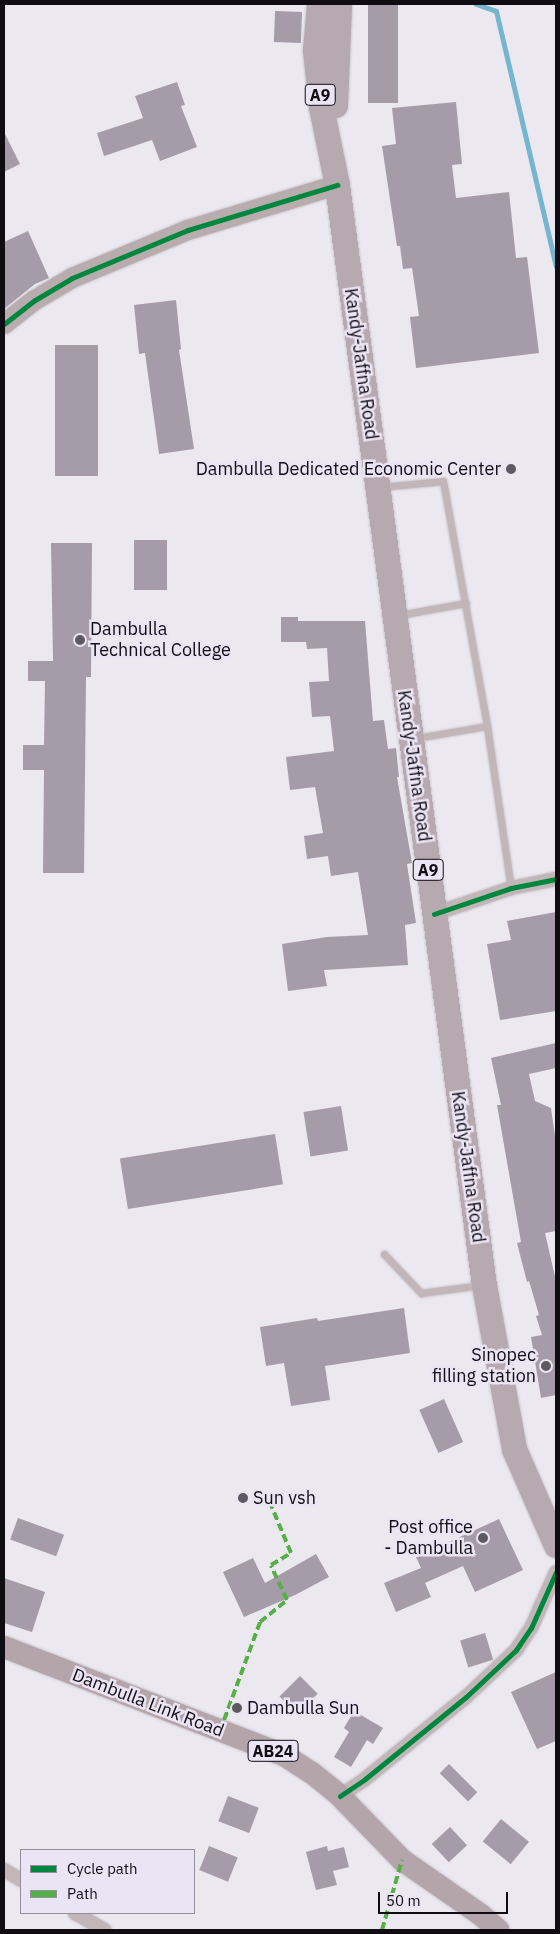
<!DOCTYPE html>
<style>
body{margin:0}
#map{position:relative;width:560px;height:1934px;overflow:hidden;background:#ece8f0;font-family:"IBM Plex Sans",sans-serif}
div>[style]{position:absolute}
.stream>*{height:5px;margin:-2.5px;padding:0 2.5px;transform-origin:2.5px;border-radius:2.5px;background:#75b5ce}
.building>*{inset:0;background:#a69ba8;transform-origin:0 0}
.roads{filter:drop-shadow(0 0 1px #c9c6cc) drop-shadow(0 0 1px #c9c6cc)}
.lane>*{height:7px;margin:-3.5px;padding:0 3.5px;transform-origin:3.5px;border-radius:3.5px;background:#c2b6b9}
.street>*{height:14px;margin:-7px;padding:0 7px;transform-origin:7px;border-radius:7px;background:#c2b6b9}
.secondary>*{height:20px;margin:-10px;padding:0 10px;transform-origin:10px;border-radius:10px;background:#b9acaf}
.primary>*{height:22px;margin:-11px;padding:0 11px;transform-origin:11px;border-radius:11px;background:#b3a5a9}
.highway>*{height:25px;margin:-12.5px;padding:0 12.5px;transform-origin:12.5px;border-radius:12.5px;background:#b6a9af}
.quiet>*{height:4px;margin-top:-2px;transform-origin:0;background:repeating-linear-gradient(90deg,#54b044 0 8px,transparent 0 12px)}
.cycleway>*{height:5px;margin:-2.5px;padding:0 2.5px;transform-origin:2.5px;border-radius:2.5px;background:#00873e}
.dots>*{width:14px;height:14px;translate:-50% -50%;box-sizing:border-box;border:2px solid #ebe4f4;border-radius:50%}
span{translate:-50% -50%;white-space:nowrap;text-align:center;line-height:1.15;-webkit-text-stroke:5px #ebe4f4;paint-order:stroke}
.shield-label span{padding:1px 4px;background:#ebe4f4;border:1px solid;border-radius:4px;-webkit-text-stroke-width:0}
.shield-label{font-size:16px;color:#0f0d12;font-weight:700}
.street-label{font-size:18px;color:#0f0d12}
.poi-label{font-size:18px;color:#0f0d12}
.right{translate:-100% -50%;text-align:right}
.left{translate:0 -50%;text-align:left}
.frame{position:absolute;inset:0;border:5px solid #0f0d12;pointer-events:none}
.legend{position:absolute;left:20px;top:1849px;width:175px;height:65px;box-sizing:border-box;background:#ebe4f4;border:1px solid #938e9a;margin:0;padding:6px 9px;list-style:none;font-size:15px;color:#0f0d12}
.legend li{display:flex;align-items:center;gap:10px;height:25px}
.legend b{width:25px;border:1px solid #938e9a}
.scale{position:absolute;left:378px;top:1892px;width:130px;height:22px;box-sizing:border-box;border:2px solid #0f0d12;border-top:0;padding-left:6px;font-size:15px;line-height:18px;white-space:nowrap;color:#0f0d12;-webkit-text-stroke:4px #ebe4f4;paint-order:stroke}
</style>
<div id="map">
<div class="stream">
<i style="left:476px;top:4px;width:21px;rotate:19deg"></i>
<i style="left:496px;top:11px;width:262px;rotate:76.8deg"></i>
</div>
<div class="building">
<i style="left:368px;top:4px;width:30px;height:99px"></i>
<i style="left:302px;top:12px;width:31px;height:27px;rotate:92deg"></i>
<i style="clip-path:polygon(177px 82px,185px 105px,181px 106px,197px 147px,160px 161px,152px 140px,104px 156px,97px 133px,143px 118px,135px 96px)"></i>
<i style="clip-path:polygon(456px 102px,462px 164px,452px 165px,456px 198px,509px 192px,516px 258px,527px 257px,539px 353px,416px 368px,410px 317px,419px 316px,412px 268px,403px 269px,400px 246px,397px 246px,382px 146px,396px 144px,392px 108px)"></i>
<i style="clip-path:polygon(4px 132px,20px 164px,4px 172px)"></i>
<i style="clip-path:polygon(28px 231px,49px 278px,35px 284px,4px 309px,4px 242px)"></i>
<i style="clip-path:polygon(176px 300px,181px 349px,179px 350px,194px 449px,159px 454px,145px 353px,139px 354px,134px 305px)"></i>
<i style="left:55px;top:345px;width:43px;height:131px"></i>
<i style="left:134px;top:540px;width:33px;height:50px"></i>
<i style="clip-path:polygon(51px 543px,92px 543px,91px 677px,86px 677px,84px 873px,43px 873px,44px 770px,23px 770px,23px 745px,44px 745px,45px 681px,28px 681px,28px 661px,53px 661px)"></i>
<i style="clip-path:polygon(281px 617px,298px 617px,298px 621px,365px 621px,373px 721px,384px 720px,388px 749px,396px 748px,399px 777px,397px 777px,412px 863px,407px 864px,416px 923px,405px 925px,408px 965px,324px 970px,327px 986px,288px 991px,282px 944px,327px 937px,368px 935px,358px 872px,331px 876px,328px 856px,307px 859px,304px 836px,323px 833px,315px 787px,290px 790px,286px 757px,334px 751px,330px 716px,312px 717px,309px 682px,329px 681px,327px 648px,307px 649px,306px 642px,281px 642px)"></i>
<i style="clip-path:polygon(556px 912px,556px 1011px,500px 1020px,487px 944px,511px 940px,507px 921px)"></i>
<i style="clip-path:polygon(556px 1043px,556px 1068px,529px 1074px,535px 1101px,551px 1108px,556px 1143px,556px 1231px,545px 1233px,556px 1281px,556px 1395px,541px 1398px,531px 1337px,542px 1335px,536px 1316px,539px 1315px,529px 1281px,527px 1282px,517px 1243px,521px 1242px,497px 1105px,501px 1105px,491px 1058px)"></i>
<i style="left:341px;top:1106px;width:45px;height:38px;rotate:81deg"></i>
<i style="left:275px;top:1134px;width:51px;height:157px;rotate:81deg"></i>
<i style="clip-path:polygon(404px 1308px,410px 1353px,325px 1366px,330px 1400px,291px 1406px,284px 1363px,266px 1366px,260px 1327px,317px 1318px,318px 1321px)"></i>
<i style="left:444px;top:1399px;width:47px;height:27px;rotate:66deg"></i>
<i style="left:18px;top:1518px;width:49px;height:23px;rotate:20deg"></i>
<i style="clip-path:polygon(499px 1519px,523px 1570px,475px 1592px,463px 1566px,425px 1583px,431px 1597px,396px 1612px,384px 1583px,421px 1568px,416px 1557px)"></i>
<i style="clip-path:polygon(316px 1554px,329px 1577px,295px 1595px,244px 1617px,223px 1572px,253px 1558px,265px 1583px)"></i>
<i style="clip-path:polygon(4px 1578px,45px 1592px,32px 1632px,4px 1623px)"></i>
<i style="left:485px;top:1633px;width:28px;height:26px;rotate:73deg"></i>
<i style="clip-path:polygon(556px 1672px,556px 1741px,537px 1749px,511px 1692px)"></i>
<i style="left:300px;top:1676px;width:25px;height:29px;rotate:45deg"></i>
<i style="clip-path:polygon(354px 1711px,383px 1728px,373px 1744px,367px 1740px,351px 1767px,334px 1757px,349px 1732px,344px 1728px)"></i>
<i style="left:449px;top:1764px;width:40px;height:13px;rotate:45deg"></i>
<i style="left:228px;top:1796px;width:33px;height:27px;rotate:21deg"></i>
<i style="left:501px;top:1819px;width:36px;height:29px;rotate:39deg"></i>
<i style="left:450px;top:1827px;width:25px;height:25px;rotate:47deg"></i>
<i style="left:209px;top:1846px;width:31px;height:26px;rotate:22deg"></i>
<i style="clip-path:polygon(327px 1846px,328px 1851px,344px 1847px,349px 1867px,333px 1871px,337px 1885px,316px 1890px,306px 1852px)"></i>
</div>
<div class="roads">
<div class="lane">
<i style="left:381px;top:487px;width:62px;rotate:-5.5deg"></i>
<i style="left:443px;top:481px;width:249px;rotate:79.8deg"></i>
<i style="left:487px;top:726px;width:164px;rotate:81.6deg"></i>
<i style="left:399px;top:615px;width:68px;rotate:-10.2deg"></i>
<i style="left:416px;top:738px;width:72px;rotate:-9.6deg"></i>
<i style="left:384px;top:1254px;width:54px;rotate:46.5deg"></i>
<i style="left:421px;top:1293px;width:61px;rotate:-7.6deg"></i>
</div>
<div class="street">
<i style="left:434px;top:914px;width:81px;rotate:-18.7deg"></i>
<i style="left:511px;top:888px;width:46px;rotate:-11.3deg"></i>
<i style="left:340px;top:1796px;width:30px;rotate:-34deg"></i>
<i style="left:365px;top:1779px;width:130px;rotate:-39.1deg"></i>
<i style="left:466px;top:1697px;width:69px;rotate:-43.2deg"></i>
<i style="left:516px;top:1650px;width:27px;rotate:-56deg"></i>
<i style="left:531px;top:1628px;width:61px;rotate:-65.9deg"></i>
<i style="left:4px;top:1870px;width:20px;rotate:30deg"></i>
<i style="left:75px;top:1913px;width:34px;rotate:30deg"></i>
</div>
<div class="secondary">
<i style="left:4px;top:324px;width:39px;rotate:-38deg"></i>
<i style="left:35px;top:300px;width:43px;rotate:-30.7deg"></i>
<i style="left:72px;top:278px;width:126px;rotate:-22.5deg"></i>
<i style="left:188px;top:230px;width:156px;rotate:-16.8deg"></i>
</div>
<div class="primary">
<i style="left:4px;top:1647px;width:300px;rotate:21.1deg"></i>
<i style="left:284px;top:1755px;width:33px;rotate:33deg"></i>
<i style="left:312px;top:1773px;width:36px;rotate:39deg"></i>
<i style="left:340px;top:1796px;width:89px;rotate:45.9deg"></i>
<i style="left:402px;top:1860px;width:96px;rotate:34.8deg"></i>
<i style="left:481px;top:1915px;width:23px;rotate:41deg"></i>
</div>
<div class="highway">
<i style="left:319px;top:4px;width:46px;rotate:95deg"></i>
<i style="left:315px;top:50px;width:57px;rotate:84deg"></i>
<i style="left:321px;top:107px;width:80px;rotate:78.4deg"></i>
<i style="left:337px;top:185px;width:1110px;rotate:82.39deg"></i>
<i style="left:484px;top:1285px;width:167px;rotate:79.6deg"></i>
<i style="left:514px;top:1449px;width:105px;rotate:66.4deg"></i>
<i style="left:335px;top:105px;width:101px;rotate:-87.7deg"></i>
</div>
</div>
<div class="quiet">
<i style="left:220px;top:1731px;width:116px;rotate:-69.8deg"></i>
<i style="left:260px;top:1622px;width:35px;rotate:-39deg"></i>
<i style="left:287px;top:1600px;width:38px;rotate:-115deg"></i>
<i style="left:271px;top:1565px;width:23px;rotate:-31deg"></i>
<i style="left:291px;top:1553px;width:65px;rotate:-112.6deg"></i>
<i style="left:382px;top:1930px;width:73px;rotate:-74.1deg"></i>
</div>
<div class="cycleway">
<i style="left:4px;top:324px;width:39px;rotate:-38deg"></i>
<i style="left:35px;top:300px;width:43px;rotate:-30.7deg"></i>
<i style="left:72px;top:278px;width:126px;rotate:-22.5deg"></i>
<i style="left:188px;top:230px;width:156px;rotate:-16.8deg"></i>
<i style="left:434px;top:914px;width:81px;rotate:-18.7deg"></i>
<i style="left:511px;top:888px;width:46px;rotate:-11.3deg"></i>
<i style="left:340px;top:1796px;width:30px;rotate:-34deg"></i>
<i style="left:365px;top:1779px;width:130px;rotate:-39.1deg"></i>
<i style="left:466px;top:1697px;width:69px;rotate:-43.2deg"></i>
<i style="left:516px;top:1650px;width:27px;rotate:-56deg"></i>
<i style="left:531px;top:1628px;width:61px;rotate:-65.9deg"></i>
</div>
<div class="dots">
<i style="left:511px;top:469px;background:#5c5a60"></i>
<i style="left:80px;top:640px;background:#5c5a60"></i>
<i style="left:546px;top:1366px;background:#5c5a60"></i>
<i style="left:243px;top:1498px;background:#5c5a60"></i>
<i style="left:483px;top:1538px;background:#5c5a60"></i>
<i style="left:237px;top:1708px;background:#5c5a60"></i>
</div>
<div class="shield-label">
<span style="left:320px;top:95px">A9</span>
<span style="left:428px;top:870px">A9</span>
<span style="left:273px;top:1751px">AB24</span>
</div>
<div class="street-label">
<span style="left:361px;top:364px;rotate:82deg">Kandy-Jaffna Road</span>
<span style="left:414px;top:766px;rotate:82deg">Kandy-Jaffna Road</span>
<span style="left:468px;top:1167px;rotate:82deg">Kandy-Jaffna Road</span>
<span style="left:148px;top:1703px;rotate:21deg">Dambulla Link Road</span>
</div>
<div class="poi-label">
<span class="right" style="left:501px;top:469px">Dambulla Dedicated Economic Center</span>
<span class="left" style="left:90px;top:640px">Dambulla<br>Technical College</span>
<span class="right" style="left:536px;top:1366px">Sinopec<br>filling station</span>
<span class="left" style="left:253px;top:1498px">Sun vsh</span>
<span class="right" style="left:473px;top:1538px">Post office<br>- Dambulla</span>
<span class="left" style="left:247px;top:1708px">Dambulla Sun</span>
</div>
<div class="frame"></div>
<ul class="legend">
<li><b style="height:6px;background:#00873e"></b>Cycle path</li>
<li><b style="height:6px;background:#54b044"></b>Path</li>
</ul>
<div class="scale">50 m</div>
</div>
